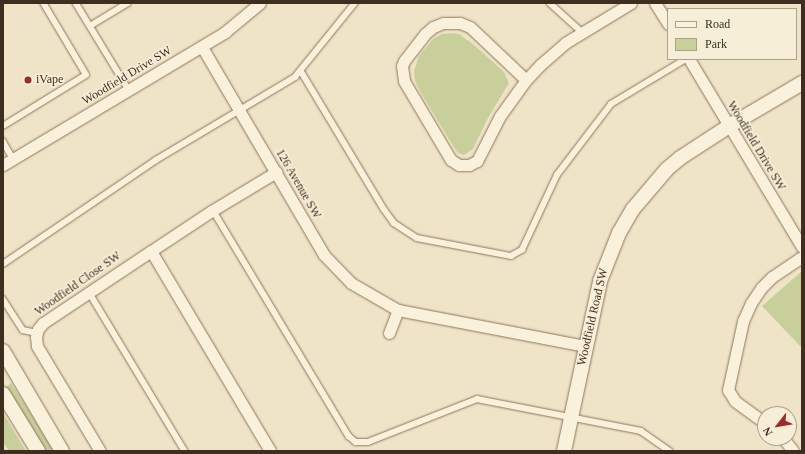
<!DOCTYPE html>
<style>
body{margin:0}
#map{position:relative;width:805px;height:454px;overflow:hidden;background:#f0e4c8;font-family:Georgia,serif}
div>[style]{position:absolute}
.green>*{inset:0;background:#c9cf9b}
.roads{filter:drop-shadow(0 0 1px #8d765c) drop-shadow(0 0 1px #8d765c)}
.service>*{height:5.5px;margin:-2.75px;padding:0 2.75px;transform-origin:2.75px;border-radius:2.75px;background:#faf1dc}
.minor>*{height:11px;margin:-5.5px;padding:0 5.5px;transform-origin:5.5px;border-radius:5.5px;background:#faf1dc}
.tertiary>*{height:14px;margin:-7px;padding:0 7px;transform-origin:7px;border-radius:7px;background:#faf1dc}
.dots>*{width:11px;height:11px;translate:-50% -50%;box-sizing:border-box;border:2px solid #f7eed8;border-radius:50%}
span{translate:-50% -50%;white-space:nowrap;text-align:center;line-height:1.15;-webkit-text-stroke:3px #f7eed8;paint-order:stroke}
.street-label{font-size:12px;color:#3d2e20}
.poi-label{font-size:12px;color:#3d2e20}
.left{translate:0 -50%;text-align:left}
.frame{position:absolute;inset:0;border:4px solid #3d2e20;pointer-events:none}
.legend{position:absolute;left:667px;top:8px;width:130px;height:52px;box-sizing:border-box;background:#f7eed8;border:1px solid #ada18e;margin:0;padding:5px 7px;list-style:none;font-size:12px;color:#3d2e20}
.legend li{display:flex;align-items:center;gap:8px;height:20px}
.legend b{width:20px;border:1px solid #ada18e}
.north{position:absolute;left:757px;top:406px;width:40px;height:40px;box-sizing:border-box;background:#f7eed8;border:1px solid #ada18e;border-radius:50%;rotate:239deg;font-size:11px;font-weight:700;line-height:16px;text-align:center;color:#3d2e20}
.north::after{content:'';display:block;margin:auto;width:14px;height:18px;background:#9e2a2b;clip-path:polygon(50% 0,100% 100%,50% 72%,0 100%)}
</style>
<div id="map">
<div class="green">
<i style="clip-path:polygon(451px 33px,459px 34px,473px 44px,504px 72px,509px 83px,487px 120px,473px 149px,464px 155px,458px 153px,455px 149px,421px 93px,415px 81px,414px 71px,419px 56px,433px 39px,442px 34px)"></i>
<i style="clip-path:polygon(802px 271px,802px 348px,762px 306px)"></i>
<i style="clip-path:polygon(11px 383px,24px 403px,54px 451px,45px 451px,6px 387px)"></i>
<i style="clip-path:polygon(3px 413px,26px 451px,9px 451px,3px 442px)"></i>
</div>
<div class="roads">
<div class="service">
<i style="left:76px;top:3px;width:102px;rotate:58.7deg"></i>
<i style="left:550px;top:3px;width:43px;rotate:42.2deg"></i>
<i style="left:90px;top:26px;width:44px;rotate:-31.2deg"></i>
<i style="left:301px;top:71px;width:161px;rotate:59deg"></i>
<i style="left:384px;top:209px;width:17px;rotate:54deg"></i>
<i style="left:394px;top:223px;width:27px;rotate:33deg"></i>
<i style="left:417px;top:238px;width:96px;rotate:10.8deg"></i>
<i style="left:511px;top:256px;width:13px;rotate:-29deg"></i>
<i style="left:522px;top:250px;width:83px;rotate:-65deg"></i>
<i style="left:557px;top:175px;width:89px;rotate:-52.7deg"></i>
<i style="left:611px;top:104px;width:87px;rotate:-31deg"></i>
<i style="left:3px;top:126px;width:97px;rotate:-31.6deg"></i>
<i style="left:86px;top:75px;width:84px;rotate:-120.8deg"></i>
<i style="left:3px;top:141px;width:20px;rotate:60deg"></i>
<i style="left:213px;top:210px;width:264px;rotate:59deg"></i>
<i style="left:349px;top:436px;width:9px;rotate:41deg"></i>
<i style="left:356px;top:442px;width:12px"></i>
<i style="left:368px;top:442px;width:117px;rotate:-21.5deg"></i>
<i style="left:477px;top:399px;width:167px;rotate:11deg"></i>
<i style="left:641px;top:431px;width:35px;rotate:35deg"></i>
<i style="left:3px;top:264px;width:185px;rotate:-34.2deg"></i>
<i style="left:156px;top:160px;width:162px;rotate:-30.8deg"></i>
<i style="left:295px;top:77px;width:95px;rotate:-51deg"></i>
<i style="left:89px;top:292px;width:186px;rotate:58.9deg"></i>
<i style="left:3px;top:299px;width:37px;rotate:57deg"></i>
<i style="left:23px;top:330px;width:14px;rotate:12deg"></i>
</div>
<div class="minor">
<i style="left:655px;top:3px;width:25px;rotate:58deg"></i>
<i style="left:202px;top:47px;width:241px;rotate:59.6deg"></i>
<i style="left:324px;top:255px;width:39px;rotate:46deg"></i>
<i style="left:351px;top:283px;width:54px;rotate:29.9deg"></i>
<i style="left:398px;top:310px;width:190px;rotate:10.9deg"></i>
<i style="left:689px;top:59px;width:219px;rotate:59deg"></i>
<i style="left:526px;top:80px;width:77px;rotate:-136.6deg"></i>
<i style="left:470px;top:27px;width:11px;rotate:-158deg"></i>
<i style="left:460px;top:23px;width:17px;rotate:180deg"></i>
<i style="left:443px;top:23px;width:11px;rotate:158deg"></i>
<i style="left:433px;top:27px;width:11px;rotate:139deg"></i>
<i style="left:425px;top:34px;width:34px;rotate:128deg"></i>
<i style="left:404px;top:61px;width:5px;rotate:112deg"></i>
<i style="left:402px;top:66px;width:15px;rotate:82deg"></i>
<i style="left:404px;top:81px;width:92px;rotate:59.3deg"></i>
<i style="left:451px;top:160px;width:9px;rotate:32deg"></i>
<i style="left:459px;top:165px;width:10px"></i>
<i style="left:469px;top:165px;width:9px;rotate:-27deg"></i>
<i style="left:477px;top:161px;width:51px;rotate:-62.9deg"></i>
<i style="left:500px;top:116px;width:44px;rotate:-54.2deg"></i>
<i style="left:526px;top:80px;width:21px;rotate:-47deg"></i>
<i style="left:540px;top:65px;width:33px;rotate:-41deg"></i>
<i style="left:565px;top:43px;width:77px;rotate:-31.2deg"></i>
<i style="left:3px;top:165px;width:259px;rotate:-30.9deg"></i>
<i style="left:225px;top:32px;width:45px;rotate:-39.6deg"></i>
<i style="left:151px;top:251px;width:233px;rotate:59.2deg"></i>
<i style="left:389px;top:333px;width:25px;rotate:-69deg"></i>
<i style="left:765px;top:423px;width:37px;rotate:-144deg"></i>
<i style="left:735px;top:401px;width:13px;rotate:-122deg"></i>
<i style="left:728px;top:390px;width:71px;rotate:-77.7deg"></i>
<i style="left:743px;top:321px;width:20px;rotate:-66deg"></i>
<i style="left:751px;top:303px;width:18px;rotate:-56deg"></i>
<i style="left:761px;top:288px;width:16px;rotate:-45deg"></i>
<i style="left:772px;top:277px;width:36px;rotate:-34deg"></i>
<i style="left:783px;top:438px;width:16px;rotate:52deg"></i>
<i style="left:100px;top:451px;width:122px;rotate:-121deg"></i>
<i style="left:37px;top:346px;width:9px;rotate:-96deg"></i>
<i style="left:36px;top:337px;width:8px;rotate:-76deg"></i>
<i style="left:38px;top:329px;width:8px;rotate:-50deg"></i>
<i style="left:43px;top:323px;width:130px;rotate:-33.7deg"></i>
<i style="left:151px;top:251px;width:74px;rotate:-33.5deg"></i>
<i style="left:213px;top:210px;width:74px;rotate:-31.1deg"></i>
</div>
<div class="tertiary">
<i style="left:3px;top:351px;width:116px;rotate:59.5deg"></i>
<i style="left:3px;top:394px;width:67px;rotate:58.4deg"></i>
<i style="left:564px;top:451px;width:174px;rotate:-78deg"></i>
<i style="left:600px;top:281px;width:52px;rotate:-68.4deg"></i>
<i style="left:619px;top:233px;width:28px;rotate:-60deg"></i>
<i style="left:633px;top:209px;width:52px;rotate:-49.6deg"></i>
<i style="left:667px;top:169px;width:17px;rotate:-40deg"></i>
<i style="left:680px;top:158px;width:59px;rotate:-33.1deg"></i>
<i style="left:729px;top:126px;width:85px;rotate:-30.5deg"></i>
</div>
</div>
<div class="dots">
<i style="left:28px;top:80px;background:#9e2a2b"></i>
</div>
<div class="street-label">
<span style="left:127px;top:76px;rotate:-31deg">Woodfield Drive SW</span>
<span style="left:756px;top:146px;rotate:59deg">Woodfield Drive SW</span>
<span style="left:298px;top:184px;rotate:60deg">126 Avenue SW</span>
<span style="left:78px;top:284px;rotate:-35deg">Woodfield Close SW</span>
<span style="left:593px;top:317px;rotate:-77deg">Woodfield Road SW</span>
</div>
<div class="poi-label">
<span class="left" style="left:36px;top:80px">iVape</span>
</div>
<div class="frame"></div>
<ul class="legend">
<li><b style="height:5px;background:#faf1dc"></b>Road</li>
<li><b style="height:11px;background:#c9cf9b"></b>Park</li>
</ul>
<div class="north">N</div>
</div>
